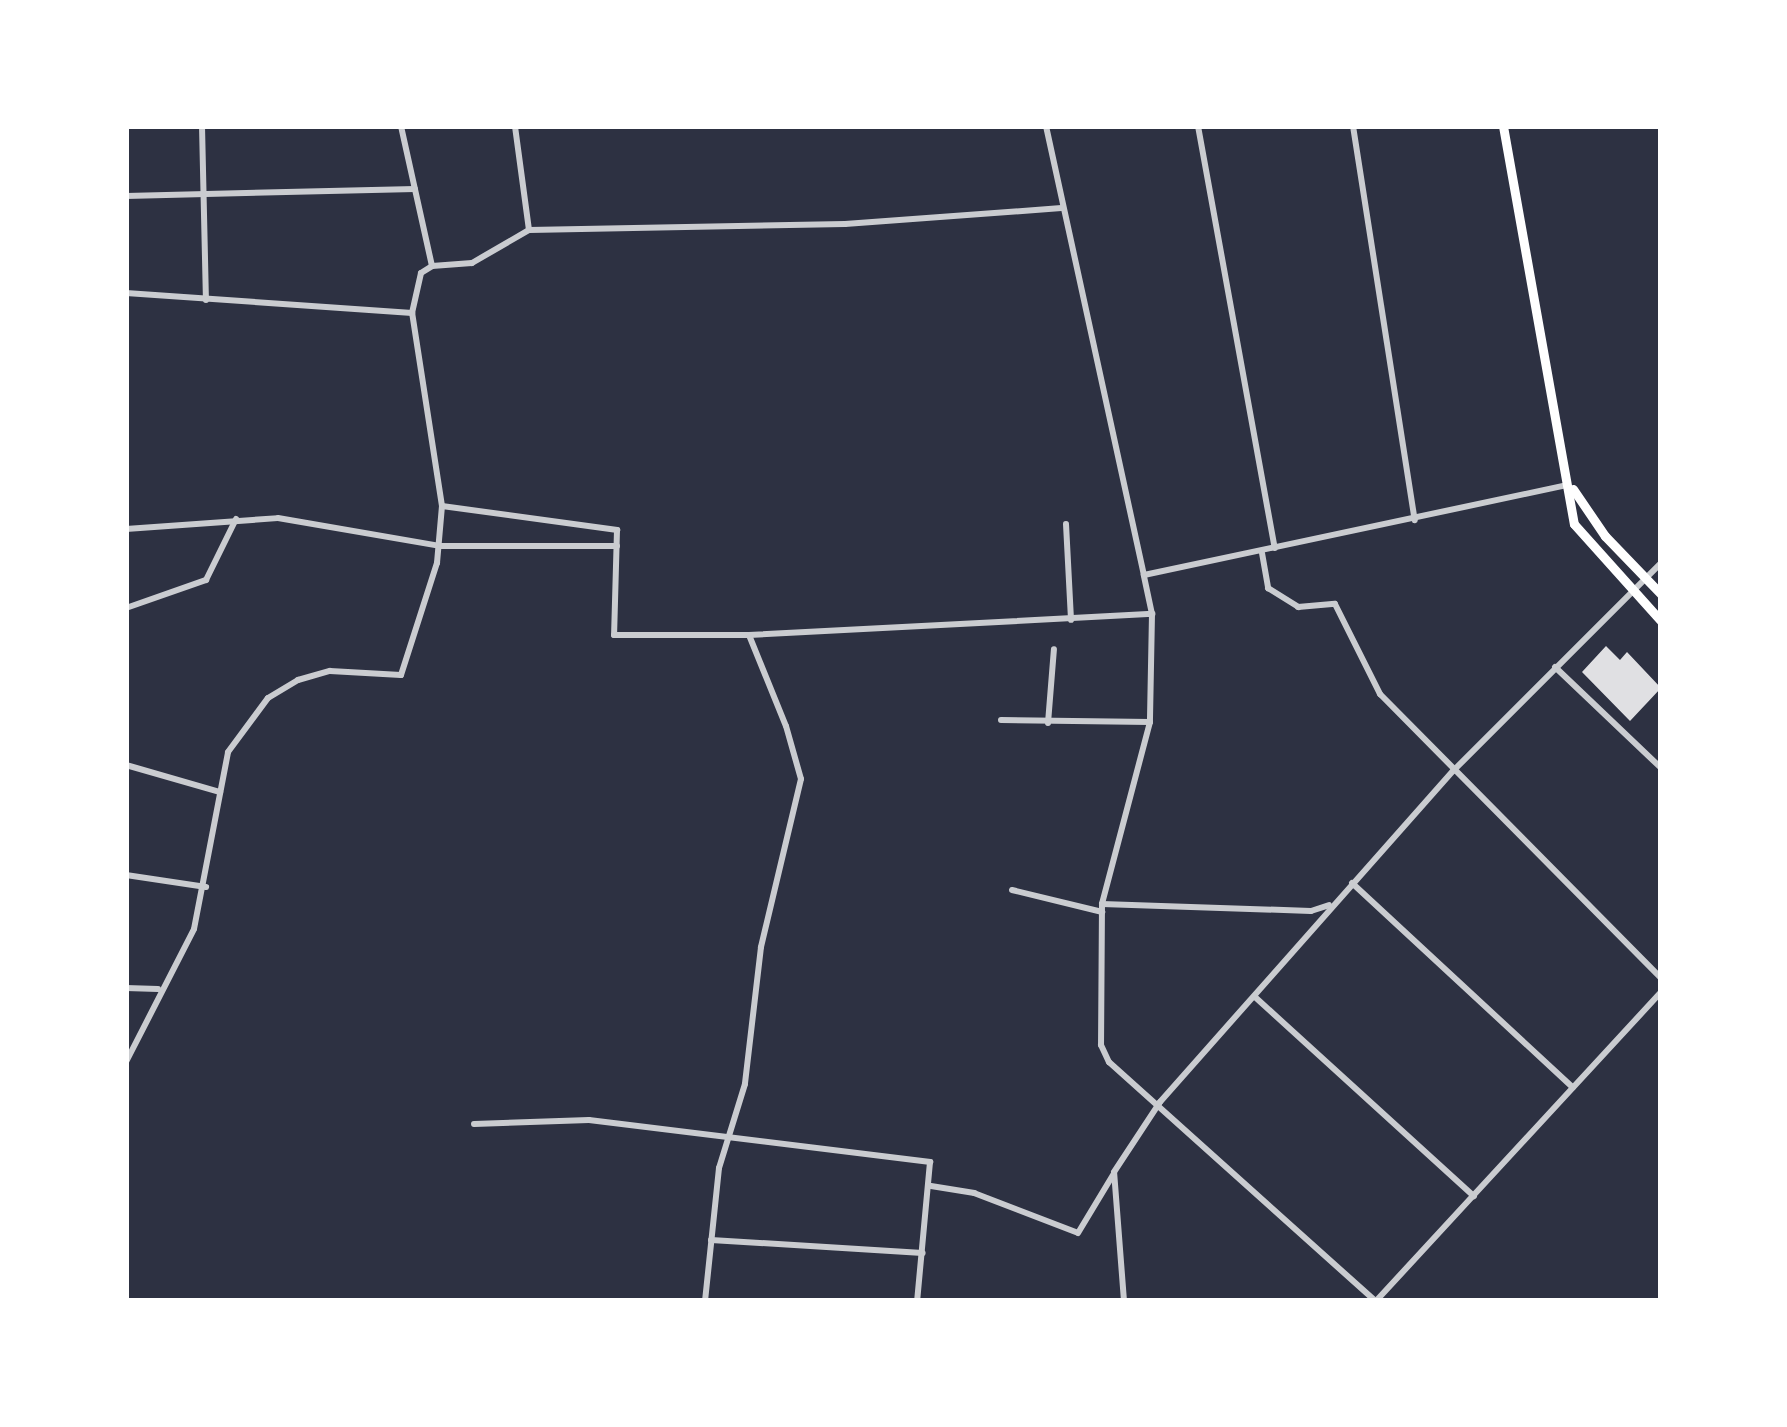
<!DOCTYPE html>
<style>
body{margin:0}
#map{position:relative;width:1787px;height:1427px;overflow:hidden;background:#2d3142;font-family:"Space Grotesk",sans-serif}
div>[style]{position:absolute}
.building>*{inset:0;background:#e0e0e3}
.minor>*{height:6px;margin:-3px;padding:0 3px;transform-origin:3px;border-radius:3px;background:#caccd0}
.secondary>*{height:9px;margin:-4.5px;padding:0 4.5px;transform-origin:4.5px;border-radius:4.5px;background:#fff}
span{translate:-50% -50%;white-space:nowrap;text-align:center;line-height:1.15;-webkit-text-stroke:10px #fff;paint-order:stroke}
.frame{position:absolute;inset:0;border:129px solid #fff;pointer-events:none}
</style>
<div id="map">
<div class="building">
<i style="clip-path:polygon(1606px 646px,1620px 660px,1627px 652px,1661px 688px,1630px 721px,1582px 672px)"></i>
</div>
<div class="minor">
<i style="left:202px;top:126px;width:174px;rotate:88.7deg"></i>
<i style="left:1046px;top:126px;width:460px;rotate:77.7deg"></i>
<i style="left:1144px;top:575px;width:432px;rotate:-12deg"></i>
<i style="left:1198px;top:126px;width:429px;rotate:79.7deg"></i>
<i style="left:1353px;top:126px;width:399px;rotate:81.1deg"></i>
<i style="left:126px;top:196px;width:289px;rotate:-1.4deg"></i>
<i style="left:529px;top:230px;width:316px;rotate:-1.1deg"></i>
<i style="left:845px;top:224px;width:217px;rotate:-4.2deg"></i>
<i style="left:432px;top:266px;width:40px;rotate:-4.3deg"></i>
<i style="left:472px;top:263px;width:66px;rotate:-30.1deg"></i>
<i style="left:529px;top:230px;width:105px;rotate:-97.7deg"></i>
<i style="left:126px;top:293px;width:287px;rotate:4deg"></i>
<i style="left:442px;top:506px;width:177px;rotate:7.8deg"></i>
<i style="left:617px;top:530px;width:105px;rotate:91.6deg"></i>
<i style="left:614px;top:635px;width:135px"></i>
<i style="left:749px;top:635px;width:98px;rotate:67.9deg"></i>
<i style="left:786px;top:726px;width:55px;rotate:74.2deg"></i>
<i style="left:801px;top:779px;width:173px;rotate:103.4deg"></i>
<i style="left:761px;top:947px;width:138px;rotate:96.7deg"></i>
<i style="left:745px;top:1084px;width:88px;rotate:107.2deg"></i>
<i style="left:719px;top:1168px;width:134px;rotate:96deg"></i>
<i style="left:1066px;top:524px;width:96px;rotate:87deg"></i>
<i style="left:126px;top:529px;width:152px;rotate:-4.1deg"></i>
<i style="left:278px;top:518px;width:164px;rotate:9.8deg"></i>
<i style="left:440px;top:546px;width:177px"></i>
<i style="left:1262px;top:553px;width:36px;rotate:80deg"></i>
<i style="left:1268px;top:588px;width:36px;rotate:32deg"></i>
<i style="left:1298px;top:607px;width:37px;rotate:-5deg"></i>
<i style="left:1335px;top:604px;width:101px;rotate:63.4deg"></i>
<i style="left:1380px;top:694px;width:400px;rotate:45.3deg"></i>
<i style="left:126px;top:608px;width:85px;rotate:-19.3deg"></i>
<i style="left:206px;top:580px;width:68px;rotate:-63.8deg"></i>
<i style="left:1152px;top:614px;width:108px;rotate:91.1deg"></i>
<i style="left:1150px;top:722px;width:188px;rotate:104.8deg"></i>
<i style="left:1102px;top:904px;width:141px;rotate:90.4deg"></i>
<i style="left:1101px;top:1045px;width:19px;rotate:65deg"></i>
<i style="left:1109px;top:1062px;width:358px;rotate:41.9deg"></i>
<i style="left:749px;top:635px;width:404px;rotate:-3deg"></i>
<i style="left:1152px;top:614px;width:40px;rotate:-102deg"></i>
<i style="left:1555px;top:667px;width:146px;rotate:43.6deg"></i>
<i style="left:1001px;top:720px;width:149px;rotate:0.8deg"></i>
<i style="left:1048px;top:723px;width:74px;rotate:-85.4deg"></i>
<i style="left:126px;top:765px;width:98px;rotate:16deg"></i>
<i style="left:126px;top:875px;width:81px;rotate:8.5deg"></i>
<i style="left:1352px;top:883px;width:301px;rotate:42.8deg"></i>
<i style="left:1012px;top:890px;width:93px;rotate:13.7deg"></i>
<i style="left:1102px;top:904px;width:209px;rotate:1.9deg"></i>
<i style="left:1311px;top:911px;width:19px;rotate:-18deg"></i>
<i style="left:126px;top:988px;width:32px;rotate:2deg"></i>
<i style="left:1255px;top:997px;width:296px;rotate:42.3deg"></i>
<i style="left:126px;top:1062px;width:149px;rotate:-62.9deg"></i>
<i style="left:194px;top:929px;width:180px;rotate:-79.1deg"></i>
<i style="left:228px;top:752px;width:67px;rotate:-53.5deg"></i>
<i style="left:268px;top:698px;width:35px;rotate:-31deg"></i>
<i style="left:298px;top:680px;width:33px;rotate:-16deg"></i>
<i style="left:330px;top:671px;width:71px;rotate:3.2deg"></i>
<i style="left:401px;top:675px;width:118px;rotate:-72.2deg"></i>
<i style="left:437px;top:563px;width:57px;rotate:-85deg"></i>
<i style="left:442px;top:506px;width:195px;rotate:-98.8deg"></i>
<i style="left:412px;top:313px;width:41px;rotate:-77.3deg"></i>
<i style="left:421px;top:273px;width:13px;rotate:-32deg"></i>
<i style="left:432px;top:266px;width:143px;rotate:-102.5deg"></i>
<i style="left:474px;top:1124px;width:115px;rotate:-2deg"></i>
<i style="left:589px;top:1120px;width:344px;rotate:7deg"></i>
<i style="left:930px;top:1162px;width:140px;rotate:95.3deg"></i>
<i style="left:931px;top:1186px;width:44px;rotate:9.2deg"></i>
<i style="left:974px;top:1193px;width:111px;rotate:21deg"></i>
<i style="left:1078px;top:1233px;width:68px;rotate:-58.9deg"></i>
<i style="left:711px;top:1240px;width:212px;rotate:3.5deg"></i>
<i style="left:1124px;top:1301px;width:129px;rotate:-94.4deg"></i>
<i style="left:1114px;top:1172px;width:84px;rotate:-56.7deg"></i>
<i style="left:1160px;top:1102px;width:442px;rotate:-48.5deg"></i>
<i style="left:1453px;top:771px;width:294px;rotate:-45deg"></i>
<i style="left:1376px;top:1301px;width:420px;rotate:-47.3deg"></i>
</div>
<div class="secondary">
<i style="left:1503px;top:126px;width:404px;rotate:79.9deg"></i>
<i style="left:1574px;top:524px;width:130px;rotate:48.1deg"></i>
<i style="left:1573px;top:489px;width:57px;rotate:55.8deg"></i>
<i style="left:1605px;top:536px;width:81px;rotate:46deg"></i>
</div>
<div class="frame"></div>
</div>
